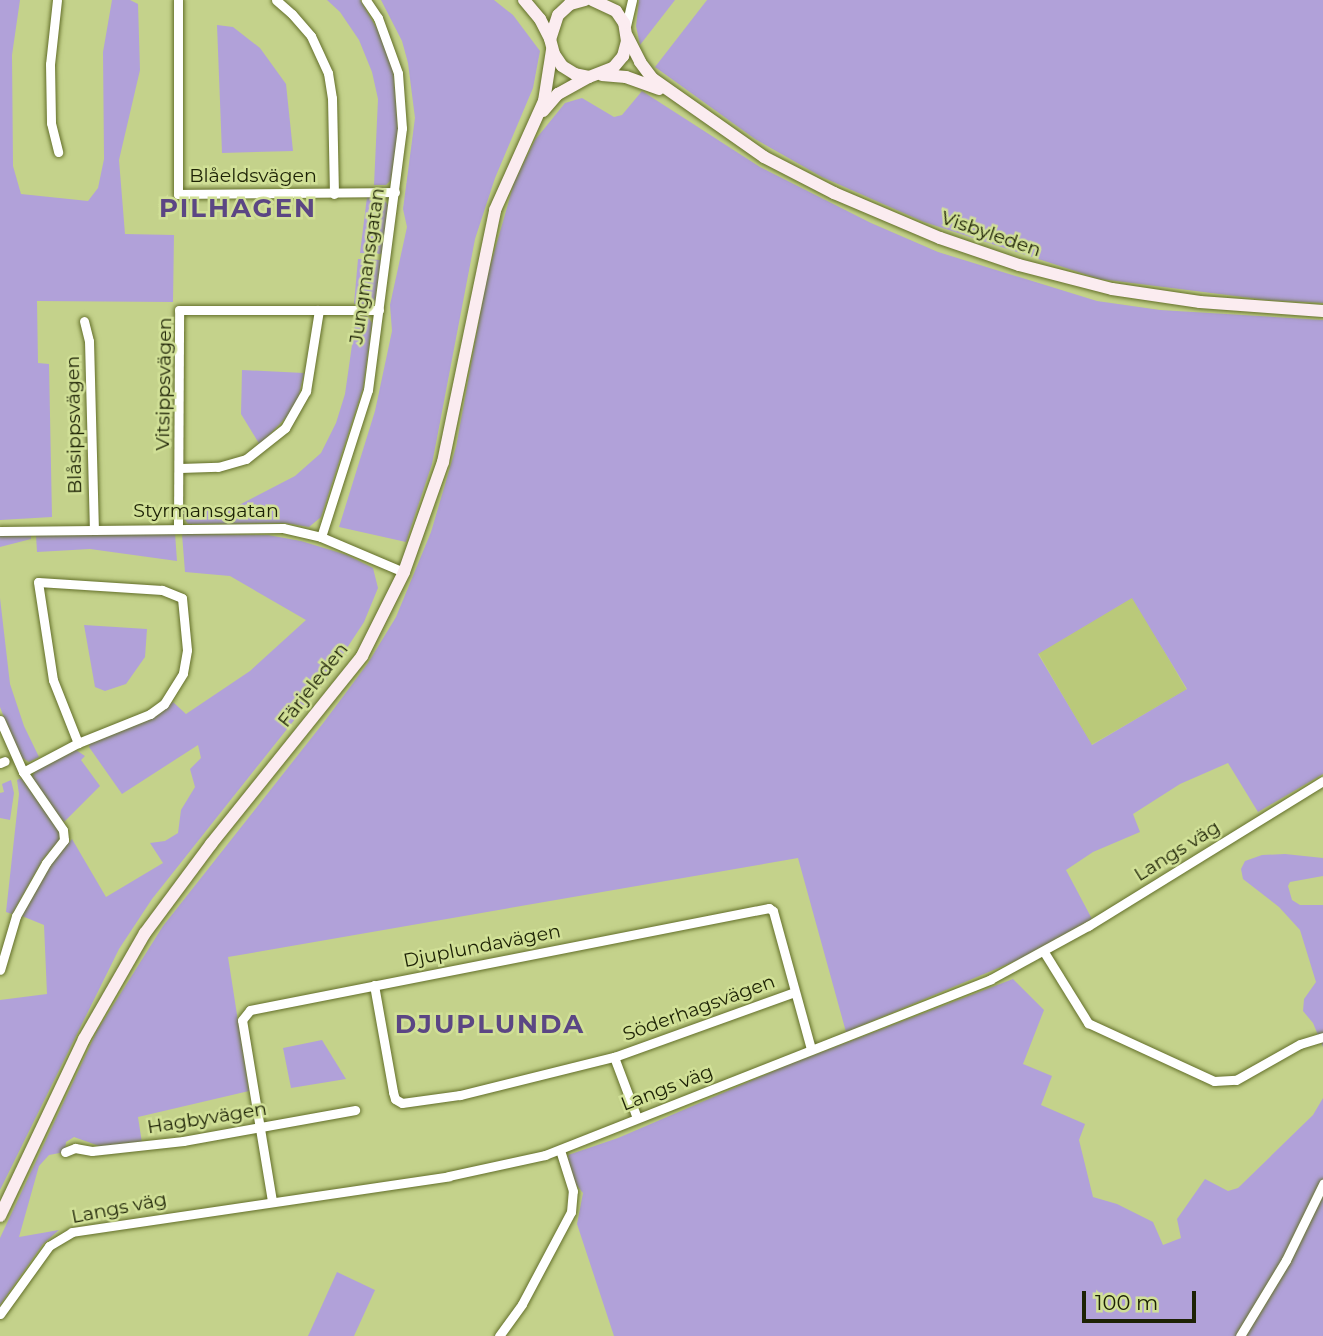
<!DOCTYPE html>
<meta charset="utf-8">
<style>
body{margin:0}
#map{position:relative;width:1323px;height:1336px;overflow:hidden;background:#c4d28b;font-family:Montserrat,sans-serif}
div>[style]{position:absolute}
.built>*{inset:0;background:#bac97a;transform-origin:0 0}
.green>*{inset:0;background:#b1a1d9}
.roads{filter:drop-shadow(0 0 2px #636f29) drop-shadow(0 0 2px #636f29)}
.street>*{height:9px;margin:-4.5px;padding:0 4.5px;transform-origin:4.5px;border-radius:4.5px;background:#fff}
.secondary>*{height:12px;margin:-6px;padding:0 6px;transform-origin:6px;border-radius:6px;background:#fbecf0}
span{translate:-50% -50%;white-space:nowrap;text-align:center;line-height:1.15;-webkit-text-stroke:5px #d1e097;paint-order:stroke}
.street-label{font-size:19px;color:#1d2205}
.district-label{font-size:26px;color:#5b4684;font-weight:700;letter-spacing:2px}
.scale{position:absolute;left:1082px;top:1291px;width:114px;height:32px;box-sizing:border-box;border:4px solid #1d2205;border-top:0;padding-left:9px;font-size:21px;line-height:24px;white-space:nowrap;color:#1d2205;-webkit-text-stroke:5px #d1e097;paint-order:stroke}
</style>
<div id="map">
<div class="built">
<i style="left:1133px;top:597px;width:107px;height:110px;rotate:60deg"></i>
</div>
<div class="green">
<i style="clip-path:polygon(0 0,20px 0,12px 55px,13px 166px,21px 194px,88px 201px,98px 188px,104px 159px,103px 52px,112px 0,130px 0,138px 4px,140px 70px,119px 160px,125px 234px,174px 235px,173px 302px,37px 301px,38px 363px,49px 364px,52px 517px,0 520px)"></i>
<i style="clip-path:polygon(327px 0,360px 0,383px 39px,393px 68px,398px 131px,391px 180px,386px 185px,374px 185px,378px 99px,372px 72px,359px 40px,340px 12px)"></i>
<i style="clip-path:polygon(381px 0,494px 0,513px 15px,540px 51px,533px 88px,495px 178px,475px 239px,432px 464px,406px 542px,339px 527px,375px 411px,392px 331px,390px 305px,407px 227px,403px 209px,415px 118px,408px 63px,402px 41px)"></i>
<i style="clip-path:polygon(639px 0,675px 0,640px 45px,636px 26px)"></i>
<i style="clip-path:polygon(707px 0,1323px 0,1323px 303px,1267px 300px,1100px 279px,924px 222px,822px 177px,755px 139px,655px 67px)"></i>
<i style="clip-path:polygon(217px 25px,233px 27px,260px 48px,286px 84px,293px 151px,222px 153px)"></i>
<i style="clip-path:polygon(evenodd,642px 91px,760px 167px,871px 223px,938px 252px,1097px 301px,1160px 310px,1323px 320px,1323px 774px,1258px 812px,1228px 763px,1180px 784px,1133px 814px,1140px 832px,1093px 852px,1066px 870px,1092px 919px,1020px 959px,846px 1032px,798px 858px,228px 957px,249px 1091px,138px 1117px,142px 1143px,102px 1147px,74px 1137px,66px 1142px,65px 1152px,49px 1155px,39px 1166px,19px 1237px,59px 1230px,43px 1244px,0 1305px,0 1238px,97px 1031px,163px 926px,324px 722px,368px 663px,396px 617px,431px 532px,456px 447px,487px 277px,514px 183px,535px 140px,565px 103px,582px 98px,614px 117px,622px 115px,642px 91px,1132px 598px,1187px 689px,1092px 745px,1038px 654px,1132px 598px)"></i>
<i style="clip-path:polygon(367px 197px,382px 197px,388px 205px,382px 254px,360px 253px)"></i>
<i style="clip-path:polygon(358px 259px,381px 260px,375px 300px,368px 304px,354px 304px)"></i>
<i style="clip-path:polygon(367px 316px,372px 323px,363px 388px,321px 517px,309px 527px,285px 523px,188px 524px,183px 517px,183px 510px,239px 505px,295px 476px,321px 453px,336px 423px,345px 394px,356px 317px)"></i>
<i style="clip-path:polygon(242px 370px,304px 373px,298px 399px,290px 413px,260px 445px,241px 414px)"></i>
<i style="clip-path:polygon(175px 533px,177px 561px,90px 549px,37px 552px,36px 535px)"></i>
<i style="clip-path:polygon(182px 534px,268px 535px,301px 541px,347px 555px,373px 568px,378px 588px,364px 622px,326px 680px,152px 899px,119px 949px,0 1190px,0 1000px,47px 994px,44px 925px,22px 916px,50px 864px,72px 839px,106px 897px,163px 863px,150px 843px,165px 841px,178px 833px,181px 810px,195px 787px,190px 769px,201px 758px,198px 745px,122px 794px,89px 747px,90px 743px,152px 717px,173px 702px,186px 714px,250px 671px,306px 620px,230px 576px,185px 572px)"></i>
<i style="clip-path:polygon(31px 535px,31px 539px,0 547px,0 536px)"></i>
<i style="clip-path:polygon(0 598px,10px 684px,24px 726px,39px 757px,29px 762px,19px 756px,0 707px)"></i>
<i style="clip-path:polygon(84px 625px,147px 629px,145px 657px,126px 684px,105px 691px,95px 687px)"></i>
<i style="clip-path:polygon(76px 750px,85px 756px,81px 760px,100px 786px,64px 822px,43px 798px,32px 776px,36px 770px)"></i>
<i style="clip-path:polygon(21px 778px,59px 831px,60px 839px,43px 859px,12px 914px,6px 912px,19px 794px,17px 780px)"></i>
<i style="clip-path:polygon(11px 780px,14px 793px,10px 820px,0 818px,0 793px,4px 792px,2px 784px)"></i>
<i style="clip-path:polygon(1285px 854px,1323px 858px,1323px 876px,1290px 882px,1288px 886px,1292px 900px,1300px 905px,1323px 905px,1323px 1047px,1313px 1023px,1303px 1011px,1304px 999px,1316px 982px,1300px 930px,1279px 907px,1243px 879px,1241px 869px,1245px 861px,1262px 855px)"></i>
<i style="clip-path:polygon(1013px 979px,1044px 1010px,1023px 1064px,1052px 1076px,1041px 1105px,1085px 1124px,1079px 1140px,1093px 1197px,1117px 1204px,1153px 1222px,1163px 1245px,1181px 1238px,1177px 1219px,1205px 1179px,1228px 1191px,1238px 1188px,1313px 1115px,1323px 1098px,1323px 1336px,614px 1336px,577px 1224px,583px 1193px,571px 1178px,568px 1155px,618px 1138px,788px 1065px)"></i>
<i style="clip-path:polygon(322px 1040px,346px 1079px,291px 1088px,283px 1048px)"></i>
<i style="clip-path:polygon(337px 1272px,375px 1290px,354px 1336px,308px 1336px)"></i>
</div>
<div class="roads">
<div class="street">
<i style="left:57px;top:0;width:64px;rotate:96.2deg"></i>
<i style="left:50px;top:64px;width:59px;rotate:89deg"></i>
<i style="left:51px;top:123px;width:30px;rotate:76deg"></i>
<i style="left:178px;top:0;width:194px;rotate:90deg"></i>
<i style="left:178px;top:194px;width:217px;rotate:-0.5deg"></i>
<i style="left:276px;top:0;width:21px;rotate:41deg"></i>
<i style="left:292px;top:14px;width:29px;rotate:49deg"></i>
<i style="left:311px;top:36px;width:41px;rotate:65.3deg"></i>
<i style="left:328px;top:73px;width:25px;rotate:81deg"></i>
<i style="left:332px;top:98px;width:96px;rotate:88.8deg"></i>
<i style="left:626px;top:26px;width:27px;rotate:-77deg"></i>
<i style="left:84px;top:321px;width:21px;rotate:76deg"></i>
<i style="left:89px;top:341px;width:188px;rotate:88.5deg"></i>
<i style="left:180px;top:468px;width:38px;rotate:-2deg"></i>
<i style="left:218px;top:467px;width:29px;rotate:-16deg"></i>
<i style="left:246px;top:459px;width:50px;rotate:-38.5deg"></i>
<i style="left:285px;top:428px;width:43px;rotate:-60.4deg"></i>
<i style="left:306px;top:391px;width:82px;rotate:-80.9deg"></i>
<i style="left:178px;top:528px;width:218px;rotate:-89.7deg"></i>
<i style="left:179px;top:310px;width:200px"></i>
<i style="left:0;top:531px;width:283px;rotate:-0.6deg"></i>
<i style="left:283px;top:528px;width:39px;rotate:13deg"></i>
<i style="left:321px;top:537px;width:90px;rotate:22.9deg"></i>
<i style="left:321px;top:537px;width:154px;rotate:-72.3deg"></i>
<i style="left:368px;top:390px;width:264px;rotate:-82.6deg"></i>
<i style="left:402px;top:128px;width:55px;rotate:-94.2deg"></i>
<i style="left:398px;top:73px;width:59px;rotate:-110deg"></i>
<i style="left:378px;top:18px;width:22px;rotate:-124deg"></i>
<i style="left:0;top:720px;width:57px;rotate:66.1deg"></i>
<i style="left:23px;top:772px;width:70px;rotate:55.4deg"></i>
<i style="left:63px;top:830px;width:10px;rotate:84deg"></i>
<i style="left:64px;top:840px;width:29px;rotate:128deg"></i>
<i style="left:46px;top:863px;width:61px;rotate:119.5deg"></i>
<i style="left:16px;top:916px;width:56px;rotate:106.5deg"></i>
<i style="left:0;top:763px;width:5px;rotate:-22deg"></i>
<i style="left:23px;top:772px;width:62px;rotate:-27.8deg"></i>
<i style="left:78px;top:743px;width:78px;rotate:-21.9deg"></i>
<i style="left:150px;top:714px;width:17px;rotate:-36deg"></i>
<i style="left:164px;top:704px;width:36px;rotate:-58deg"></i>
<i style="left:183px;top:673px;width:23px;rotate:-80deg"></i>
<i style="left:187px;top:650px;width:52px;rotate:-95.5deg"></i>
<i style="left:182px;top:598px;width:22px;rotate:-158deg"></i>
<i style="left:162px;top:590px;width:124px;rotate:-176.3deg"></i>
<i style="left:38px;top:582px;width:99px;rotate:81.3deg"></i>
<i style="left:53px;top:680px;width:68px;rotate:68.4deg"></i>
<i style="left:1044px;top:952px;width:84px;rotate:58.2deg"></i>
<i style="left:1088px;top:1023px;width:139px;rotate:24.7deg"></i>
<i style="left:1214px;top:1081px;width:22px;rotate:-3deg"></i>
<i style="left:1236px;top:1080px;width:73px;rotate:-29.4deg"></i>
<i style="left:1300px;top:1044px;width:24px;rotate:-17deg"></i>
<i style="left:374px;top:985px;width:109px;rotate:79.9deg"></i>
<i style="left:393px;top:1092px;width:7px;rotate:74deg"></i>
<i style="left:395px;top:1099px;width:8px;rotate:30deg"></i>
<i style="left:402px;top:1103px;width:59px;rotate:-7.9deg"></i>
<i style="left:460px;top:1095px;width:159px;rotate:-13.9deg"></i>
<i style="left:614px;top:1057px;width:192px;rotate:-19.8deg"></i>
<i style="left:614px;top:1057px;width:65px;rotate:69.3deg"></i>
<i style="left:65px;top:1152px;width:11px;rotate:-22deg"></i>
<i style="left:75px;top:1148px;width:17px;rotate:10deg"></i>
<i style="left:92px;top:1151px;width:92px;rotate:-6.3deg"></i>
<i style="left:183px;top:1141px;width:175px;rotate:-10.2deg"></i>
<i style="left:272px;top:1201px;width:183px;rotate:-99.4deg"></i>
<i style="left:242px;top:1020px;width:13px;rotate:-51deg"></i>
<i style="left:250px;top:1010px;width:529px;rotate:-11.12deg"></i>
<i style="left:769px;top:908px;width:5px;rotate:37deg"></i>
<i style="left:773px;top:911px;width:143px;rotate:74.6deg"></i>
<i style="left:0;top:1314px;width:84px;rotate:-54.2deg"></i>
<i style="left:49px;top:1246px;width:27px;rotate:-31deg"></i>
<i style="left:72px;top:1232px;width:381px;rotate:-8.4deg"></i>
<i style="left:449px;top:1176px;width:98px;rotate:-12.3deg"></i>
<i style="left:545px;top:1155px;width:479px;rotate:-21.5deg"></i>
<i style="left:991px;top:979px;width:111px;rotate:-28.7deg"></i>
<i style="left:1088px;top:926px;width:276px;rotate:-31.7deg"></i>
<i style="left:499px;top:1336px;width:39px;rotate:-54deg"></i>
<i style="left:522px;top:1304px;width:104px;rotate:-62deg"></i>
<i style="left:571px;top:1212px;width:21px;rotate:-85deg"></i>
<i style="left:573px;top:1191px;width:43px;rotate:-107.6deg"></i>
<i style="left:1240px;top:1336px;width:89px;rotate:-58.8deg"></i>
<i style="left:1286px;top:1260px;width:85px;rotate:-64deg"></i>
</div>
<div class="secondary">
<i style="left:524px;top:0;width:25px;rotate:50deg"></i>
<i style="left:540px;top:19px;width:22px;rotate:63deg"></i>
<i style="left:585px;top:0;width:16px;rotate:165deg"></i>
<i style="left:570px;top:4px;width:16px;rotate:137deg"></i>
<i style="left:558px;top:15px;width:25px;rotate:108deg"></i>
<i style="left:550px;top:39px;width:16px;rotate:75deg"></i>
<i style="left:554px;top:54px;width:14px;rotate:56deg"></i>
<i style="left:562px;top:66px;width:15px;rotate:32deg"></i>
<i style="left:575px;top:74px;width:14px;rotate:12deg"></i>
<i style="left:589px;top:77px;width:26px;rotate:-21deg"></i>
<i style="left:613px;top:68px;width:16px;rotate:-50deg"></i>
<i style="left:623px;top:56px;width:16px;rotate:-75deg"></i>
<i style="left:627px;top:41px;width:18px;rotate:-99deg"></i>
<i style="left:624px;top:23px;width:14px;rotate:-124deg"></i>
<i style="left:616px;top:11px;width:26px;rotate:-155deg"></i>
<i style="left:627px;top:36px;width:29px;rotate:63deg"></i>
<i style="left:640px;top:62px;width:21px;rotate:53deg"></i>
<i style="left:653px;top:79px;width:136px;rotate:35.1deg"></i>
<i style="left:764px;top:157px;width:79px;rotate:27.2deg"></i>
<i style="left:834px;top:193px;width:115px;rotate:23deg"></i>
<i style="left:940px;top:238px;width:83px;rotate:18.9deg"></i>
<i style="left:1019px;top:265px;width:96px;rotate:14.5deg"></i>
<i style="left:1112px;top:289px;width:89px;rotate:8.4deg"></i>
<i style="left:1200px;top:302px;width:123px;rotate:4.2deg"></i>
<i style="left:602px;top:75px;width:24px;rotate:5deg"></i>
<i style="left:626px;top:77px;width:35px;rotate:20deg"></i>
<i style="left:543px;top:111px;width:23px;rotate:-49deg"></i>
<i style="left:558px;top:94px;width:35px;rotate:-29deg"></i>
<i style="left:0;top:1216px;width:196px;rotate:-64.6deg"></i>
<i style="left:84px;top:1039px;width:122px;rotate:-60.1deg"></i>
<i style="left:145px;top:933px;width:111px;rotate:-53.4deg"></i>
<i style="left:211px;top:844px;width:241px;rotate:-51.2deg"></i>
<i style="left:362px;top:656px;width:94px;rotate:-63.4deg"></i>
<i style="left:404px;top:572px;width:117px;rotate:-70.5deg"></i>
<i style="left:443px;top:462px;width:257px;rotate:-78.3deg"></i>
<i style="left:495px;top:210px;width:120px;rotate:-65.8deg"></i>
<i style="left:544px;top:101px;width:52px;rotate:-81.1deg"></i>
</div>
</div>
<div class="street-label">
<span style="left:253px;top:176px">Blåeldsvägen</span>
<span style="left:991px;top:234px;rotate:19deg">Visbyleden</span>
<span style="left:367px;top:266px;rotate:-82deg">Jungmansgatan</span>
<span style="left:164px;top:384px;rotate:-89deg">Vitsippsvägen</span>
<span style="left:74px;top:425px;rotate:-91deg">Blåsippsvägen</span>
<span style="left:206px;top:511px">Styrmansgatan</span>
<span style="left:313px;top:685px;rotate:-52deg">Färjeleden</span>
<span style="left:1177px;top:851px;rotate:-32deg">Langs väg</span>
<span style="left:482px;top:946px;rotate:-11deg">Djuplundavägen</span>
<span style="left:699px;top:1008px;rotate:-20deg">Söderhagsvägen</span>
<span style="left:667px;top:1088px;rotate:-21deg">Langs väg</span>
<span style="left:207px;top:1118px;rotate:-9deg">Hagbyvägen</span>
<span style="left:119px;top:1208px;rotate:-11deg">Langs väg</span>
</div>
<div class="district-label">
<span style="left:238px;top:209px">PILHAGEN</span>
<span style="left:490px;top:1025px">DJUPLUNDA</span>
</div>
<div class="scale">100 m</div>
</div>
